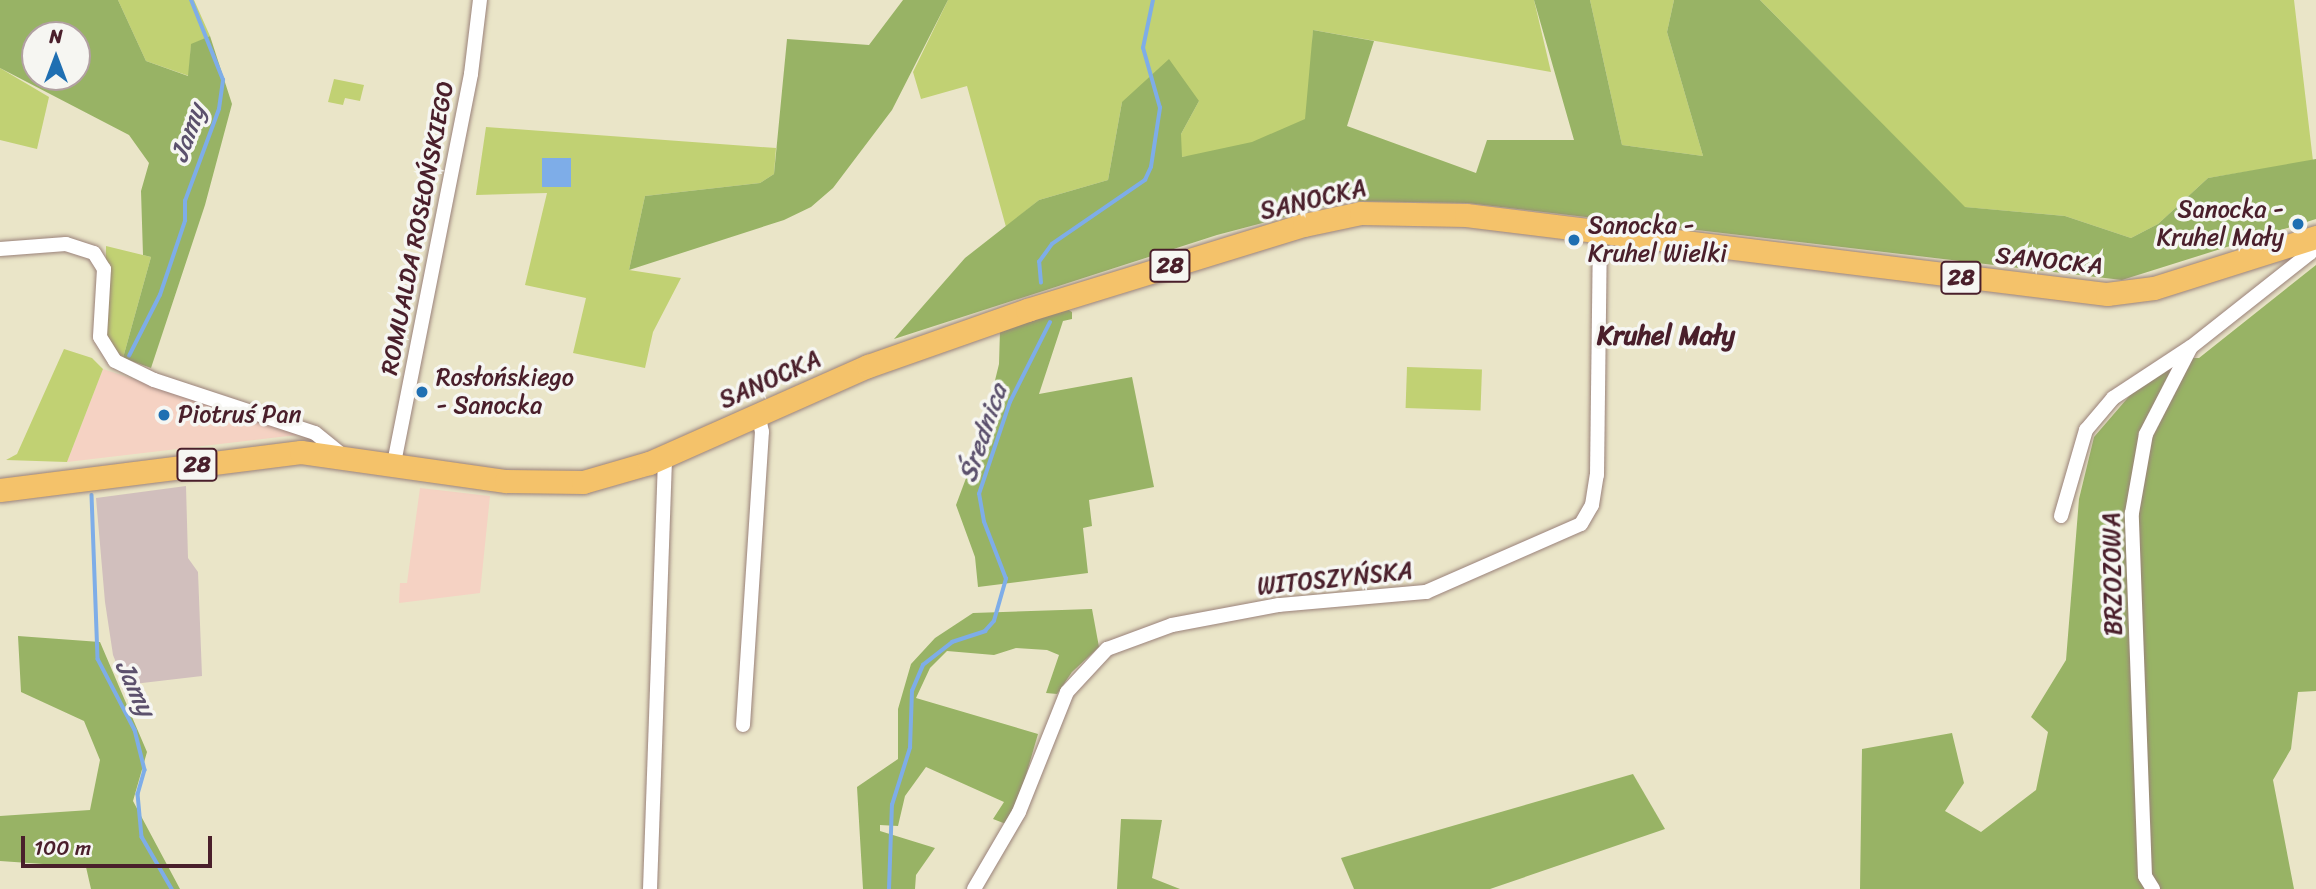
<!DOCTYPE html>
<meta charset="utf-8">
<style>
body{margin:0}
#map{position:relative;width:2316px;height:889px;overflow:hidden;background:#eae5c8;font-family:Sriracha,sans-serif}
div>[style]{position:absolute}
.built>*{inset:0;background:#f5d2c3}
.industrial>*{inset:0;background:#d1bfbd}
.green>*{inset:0;background:#c1d173;transform-origin:0 0}
.forest>*{inset:0;background:#98b365}
.water>*{inset:0;background:#7eade8;transform-origin:0 0}
.stream>*{height:3.5px;margin:-1.75px;padding:0 1.75px;transform-origin:1.75px;border-radius:1.75px;background:#7eade8}
.roads{filter:drop-shadow(0 0 2px #9a827a) drop-shadow(0 0 2px #9a827a)}
.street>*{height:14px;margin:-7px;padding:0 7px;transform-origin:7px;border-radius:7px;background:#fff}
.primary>*{height:23px;margin:-11.5px;padding:0 11.5px;transform-origin:11.5px;border-radius:11.5px;background:#f4c26a}
.dots>*{width:19px;height:19px;translate:-50% -50%;box-sizing:border-box;border:4px solid #f6f6f2;border-radius:50%}
span{translate:-50% -50%;white-space:nowrap;text-align:center;line-height:1.15;-webkit-text-stroke:7px #f6f6f2;paint-order:stroke}
.shield-label span{padding:2px 5px;background:#f6f6f2;border:2px solid;border-radius:5px;-webkit-text-stroke-width:0}
.shield-label{font-size:23px;color:#4a1f2b;font-weight:700}
.street-label{font-size:24px;color:#4a1f2b}
.poi-label{font-size:24px;color:#4a1f2b}
.right{translate:-100% -50%;text-align:right}
.left{translate:0 -50%;text-align:left}
.water-label{font-size:26px;color:#5c516d;font-style:italic}
.neighbourhood-label{font-size:26px;color:#4a1f2b;font-weight:700}
.north{position:absolute;left:21px;top:21px;width:70px;height:70px;box-sizing:border-box;background:#f6f6f2;border:2px solid #b1a0a2;border-radius:50%;rotate:0deg;font-size:19px;font-weight:700;line-height:28px;text-align:center;color:#4a1f2b}
.north::after{content:'';display:block;margin:auto;width:24px;height:32px;background:#1f6fb2;clip-path:polygon(50% 0,100% 100%,50% 72%,0 100%)}
.scale{position:absolute;left:21px;top:836px;width:191px;height:32px;box-sizing:border-box;border:4px solid #4a1f2b;border-top:0;padding-left:9px;font-size:21px;line-height:24px;white-space:nowrap;color:#4a1f2b;-webkit-text-stroke:5px #f6f6f2;paint-order:stroke}
</style>
<div id="map">
<div class="built">
<i style="clip-path:polygon(103px 369px,296px 432px,297px 435px,67px 462px)"></i>
<i style="clip-path:polygon(420px 488px,490px 496px,480px 593px,399px 603px,400px 583px,407px 583px)"></i>
</div>
<div class="industrial">
<i style="clip-path:polygon(186px 486px,188px 558px,198px 572px,202px 676px,125px 685px,113px 655px,105px 602px,96px 498px)"></i>
</div>
<div class="green">
<i style="clip-path:polygon(118px 0,194px 0,210px 36px,191px 45px,189px 76px,146px 61px)"></i>
<i style="clip-path:polygon(948px 0,1534px 0,1551px 72px,1313px 30px,1307px 145px,1181px 157px,1181px 134px,1199px 101px,1122px 102px,1108px 180px,1039px 200px,1006px 227px,967px 86px,921px 99px,913px 72px)"></i>
<i style="clip-path:polygon(1590px 0,1674px 0,1667px 32px,1703px 156px,1622px 145px)"></i>
<i style="clip-path:polygon(1760px 0,2294px 0,2313px 161px,2208px 178px,2158px 224px,2131px 238px,2065px 216px,1964px 207px)"></i>
<i style="clip-path:polygon(0 68px,49px 97px,37px 149px,0 140px)"></i>
<i style="clip-path:polygon(334px 79px,364px 85px,360px 101px,345px 98px,343px 105px,328px 102px)"></i>
<i style="clip-path:polygon(486px 127px,776px 148px,774px 174px,760px 183px,645px 196px,629px 270px,681px 278px,653px 332px,645px 368px,573px 353px,586px 298px,525px 285px,547px 193px,476px 195px)"></i>
<i style="clip-path:polygon(106px 246px,151px 257px,123px 358px,149px 370px,129px 366px,105px 340px)"></i>
<i style="clip-path:polygon(64px 349px,92px 358px,103px 369px,67px 462px,6px 460px,17px 454px)"></i>
<i style="left:1407px;top:367px;width:75px;height:41px;rotate:2deg"></i>
</div>
<div class="forest">
<i style="clip-path:polygon(evenodd,0 0,118px 0,146px 61px,188px 76px,191px 44px,210px 36px,232px 104px,205px 205px,151px 368px,123px 358px,151px 257px,143px 255px,141px 191px,149px 163px,129px 135px,0 68px,0 0,35px 35px,77px 35px,77px 77px,35px 77px,35px 35px)"></i>
<i style="clip-path:polygon(903px 0,948px 0,892px 110px,833px 188px,811px 207px,784px 220px,629px 270px,645px 196px,760px 183px,774px 174px,787px 39px,869px 45px)"></i>
<i style="clip-path:polygon(1534px 0,1590px 0,1622px 145px,1703px 156px,1667px 32px,1674px 0,1760px 0,1965px 207px,2065px 216px,2131px 238px,2158px 224px,2208px 178px,2316px 159px,2316px 219px,2122px 280px,1467px 203px,1345px 201px,1217px 235px,894px 339px,965px 258px,1039px 200px,1108px 180px,1122px 102px,1169px 59px,1199px 101px,1181px 134px,1182px 157px,1252px 142px,1305px 119px,1313px 30px,1374px 41px,1347px 126px,1476px 173px,1487px 140px,1574px 140px)"></i>
<i style="clip-path:polygon(2316px 265px,2316px 691px,2298px 692px,2291px 749px,2273px 780px,2294px 889px,1860px 889px,1862px 749px,1952px 733px,1964px 783px,1945px 811px,1981px 832px,2036px 790px,2048px 732px,2031px 717px,2066px 660px,2079px 499px,2094px 437px,2138px 386px,2180px 358px,2199px 358px)"></i>
<i style="clip-path:polygon(1064px 307px,1072px 312px,1072px 319px,1063px 321px,1039px 394px,1132px 377px,1154px 487px,1089px 500px,1092px 526px,1083px 528px,1088px 573px,978px 587px,975px 557px,956px 505px,981px 438px,999px 364px,1000px 330px)"></i>
<i style="clip-path:polygon(1092px 609px,1099px 647px,1072px 672px,1057px 694px,1046px 693px,1059px 655px,1047px 650px,1016px 648px,994px 655px,947px 651px,930px 668px,916px 698px,1038px 734px,1017px 806px,1006px 824px,993px 819px,1004px 802px,926px 767px,905px 796px,898px 826px,880px 825px,880px 831px,935px 848px,916px 875px,915px 889px,863px 889px,857px 787px,898px 759px,898px 709px,911px 664px,935px 638px,973px 613px)"></i>
<i style="clip-path:polygon(18px 636px,100px 642px,147px 752px,133px 801px,180px 889px,91px 889px,86px 867px,0 861px,0 816px,90px 810px,100px 760px,84px 721px,21px 692px)"></i>
<i style="clip-path:polygon(1633px 774px,1665px 829px,1490px 889px,1354px 889px,1341px 858px)"></i>
<i style="clip-path:polygon(1121px 819px,1162px 820px,1152px 878px,1180px 889px,1117px 889px)"></i>
</div>
<div class="water">
<i style="left:542px;top:158px;width:29px;height:29px"></i>
</div>
<div class="stream">
<i style="left:1041px;top:283px;width:21px;rotate:-95deg"></i>
<i style="left:1039px;top:262px;width:22px;rotate:-54deg"></i>
<i style="left:1052px;top:244px;width:113px;rotate:-34.5deg"></i>
<i style="left:1145px;top:180px;width:14px;rotate:-65deg"></i>
<i style="left:1151px;top:167px;width:60px;rotate:-81.3deg"></i>
<i style="left:1160px;top:108px;width:62px;rotate:-105.8deg"></i>
<i style="left:1143px;top:48px;width:49px;rotate:-78.2deg"></i>
<i style="left:129px;top:356px;width:68px;rotate:-63.1deg"></i>
<i style="left:160px;top:295px;width:78px;rotate:-71.3deg"></i>
<i style="left:185px;top:221px;width:20px;rotate:-90deg"></i>
<i style="left:185px;top:201px;width:98px;rotate:-69.7deg"></i>
<i style="left:219px;top:109px;width:29px;rotate:-82deg"></i>
<i style="left:223px;top:80px;width:86px;rotate:-111.8deg"></i>
<i style="left:92px;top:495px;width:164px;rotate:87.9deg"></i>
<i style="left:98px;top:659px;width:80px;rotate:62.5deg"></i>
<i style="left:135px;top:730px;width:41px;rotate:76deg"></i>
<i style="left:145px;top:770px;width:25px;rotate:106deg"></i>
<i style="left:138px;top:794px;width:43px;rotate:84.7deg"></i>
<i style="left:142px;top:837px;width:60px;rotate:60deg"></i>
<i style="left:889px;top:889px;width:84px;rotate:-88deg"></i>
<i style="left:892px;top:805px;width:60px;rotate:-72.5deg"></i>
<i style="left:910px;top:748px;width:57px;rotate:-88deg"></i>
<i style="left:912px;top:691px;width:28px;rotate:-67deg"></i>
<i style="left:923px;top:665px;width:37px;rotate:-38deg"></i>
<i style="left:952px;top:642px;width:35px;rotate:-18deg"></i>
<i style="left:985px;top:631px;width:13px;rotate:-48deg"></i>
<i style="left:994px;top:621px;width:44px;rotate:-74.1deg"></i>
<i style="left:1006px;top:579px;width:61px;rotate:-111.1deg"></i>
<i style="left:984px;top:522px;width:28px;rotate:-100deg"></i>
<i style="left:979px;top:494px;width:97px;rotate:-71.4deg"></i>
<i style="left:1010px;top:402px;width:89px;rotate:-63.4deg"></i>
</div>
<div class="roads">
<div class="street">
<i style="left:0;top:249px;width:66px;rotate:-4.3deg"></i>
<i style="left:66px;top:244px;width:29px;rotate:18deg"></i>
<i style="left:94px;top:253px;width:19px;rotate:58deg"></i>
<i style="left:104px;top:269px;width:68px;rotate:93.4deg"></i>
<i style="left:100px;top:337px;width:28px;rotate:58deg"></i>
<i style="left:115px;top:361px;width:43px;rotate:26deg"></i>
<i style="left:154px;top:380px;width:169px;rotate:18.2deg"></i>
<i style="left:315px;top:433px;width:35px;rotate:39deg"></i>
<i style="left:394px;top:463px;width:397px;rotate:-78.8deg"></i>
<i style="left:471px;top:74px;width:75px;rotate:-83.1deg"></i>
<i style="left:2061px;top:516px;width:90px;rotate:-73.8deg"></i>
<i style="left:2086px;top:430px;width:42px;rotate:-49.8deg"></i>
<i style="left:2113px;top:398px;width:91px;rotate:-33.3deg"></i>
<i style="left:743px;top:725px;width:294px;rotate:-86.3deg"></i>
<i style="left:762px;top:432px;width:19px;rotate:-102deg"></i>
<i style="left:650px;top:889px;width:434px;rotate:-88deg"></i>
<i style="left:974px;top:889px;width:89px;rotate:-59.7deg"></i>
<i style="left:1019px;top:812px;width:129px;rotate:-68.2deg"></i>
<i style="left:1067px;top:692px;width:59px;rotate:-47.1deg"></i>
<i style="left:1107px;top:649px;width:69px;rotate:-20.3deg"></i>
<i style="left:1172px;top:625px;width:109px;rotate:-10.6deg"></i>
<i style="left:1279px;top:605px;width:148px;rotate:-5.1deg"></i>
<i style="left:1426px;top:592px;width:169px;rotate:-23.7deg"></i>
<i style="left:1581px;top:524px;width:22px;rotate:-60deg"></i>
<i style="left:1592px;top:505px;width:30px;rotate:-81deg"></i>
<i style="left:1597px;top:475px;width:245px;rotate:-89.3deg"></i>
<i style="left:2153px;top:889px;width:15px;rotate:-122deg"></i>
<i style="left:2145px;top:876px;width:363px;rotate:-92.1deg"></i>
<i style="left:2132px;top:513px;width:80px;rotate:-80deg"></i>
<i style="left:2146px;top:434px;width:98px;rotate:-62.7deg"></i>
<i style="left:2191px;top:347px;width:152px;rotate:-38.3deg"></i>
<i style="left:2310px;top:253px;width:11px;rotate:-56deg"></i>
</div>
<div class="primary">
<i style="left:0;top:490px;width:303px;rotate:-7.2deg"></i>
<i style="left:301px;top:452px;width:207px;rotate:8.1deg"></i>
<i style="left:506px;top:481px;width:77px;rotate:0.7deg"></i>
<i style="left:583px;top:482px;width:69px;rotate:-16.1deg"></i>
<i style="left:649px;top:463px;width:240px;rotate:-23.9deg"></i>
<i style="left:868px;top:366px;width:169px;rotate:-19.4deg"></i>
<i style="left:1027px;top:310px;width:290px;rotate:-17.1deg"></i>
<i style="left:1304px;top:225px;width:58px;rotate:-11.9deg"></i>
<i style="left:1361px;top:213px;width:105px;rotate:1.1deg"></i>
<i style="left:1466px;top:215px;width:646px;rotate:7.03deg"></i>
<i style="left:2107px;top:294px;width:47px;rotate:-7.3deg"></i>
<i style="left:2154px;top:288px;width:170px;rotate:-17.5deg"></i>
</div>
</div>
<div class="dots">
<i style="left:2298px;top:224px;background:#1f6fb2"></i>
<i style="left:1574px;top:240px;background:#1f6fb2"></i>
<i style="left:422px;top:392px;background:#1f6fb2"></i>
<i style="left:164px;top:415px;background:#1f6fb2"></i>
</div>
<div class="shield-label">
<span style="left:1170px;top:266px">28</span>
<span style="left:1961px;top:278px">28</span>
<span style="left:197px;top:465px">28</span>
</div>
<div class="street-label">
<span style="left:1313px;top:200px;rotate:-13deg">SANOCKA</span>
<span style="left:418px;top:228px;rotate:-79deg">ROMUALDA ROSŁOŃSKIEGO</span>
<span style="left:2049px;top:261px;rotate:6deg">SANOCKA</span>
<span style="left:770px;top:380px;rotate:-24deg">SANOCKA</span>
<span style="left:2113px;top:574px;rotate:-91deg">BRZOZOWA</span>
<span style="left:1335px;top:579px;rotate:-6deg">WITOSZYŃSKA</span>
</div>
<div class="poi-label">
<span class="right" style="left:2284px;top:224px">Sanocka -<br>Kruhel Mały</span>
<span class="left" style="left:1588px;top:240px">Sanocka -<br>Kruhel Wielki</span>
<span class="left" style="left:436px;top:392px">Rosłońskiego<br>- Sanocka</span>
<span class="left" style="left:178px;top:415px">Piotruś Pan</span>
</div>
<div class="water-label">
<span style="left:188px;top:133px;rotate:-71deg">Jamy</span>
<span style="left:983px;top:433px;rotate:-71deg">Średnica</span>
<span style="left:135px;top:688px;rotate:64deg">Jamy</span>
</div>
<div class="neighbourhood-label">
<span style="left:1666px;top:336px">Kruhel Mały</span>
</div>
<div class="north">N</div>
<div class="scale">100 m</div>
</div>
